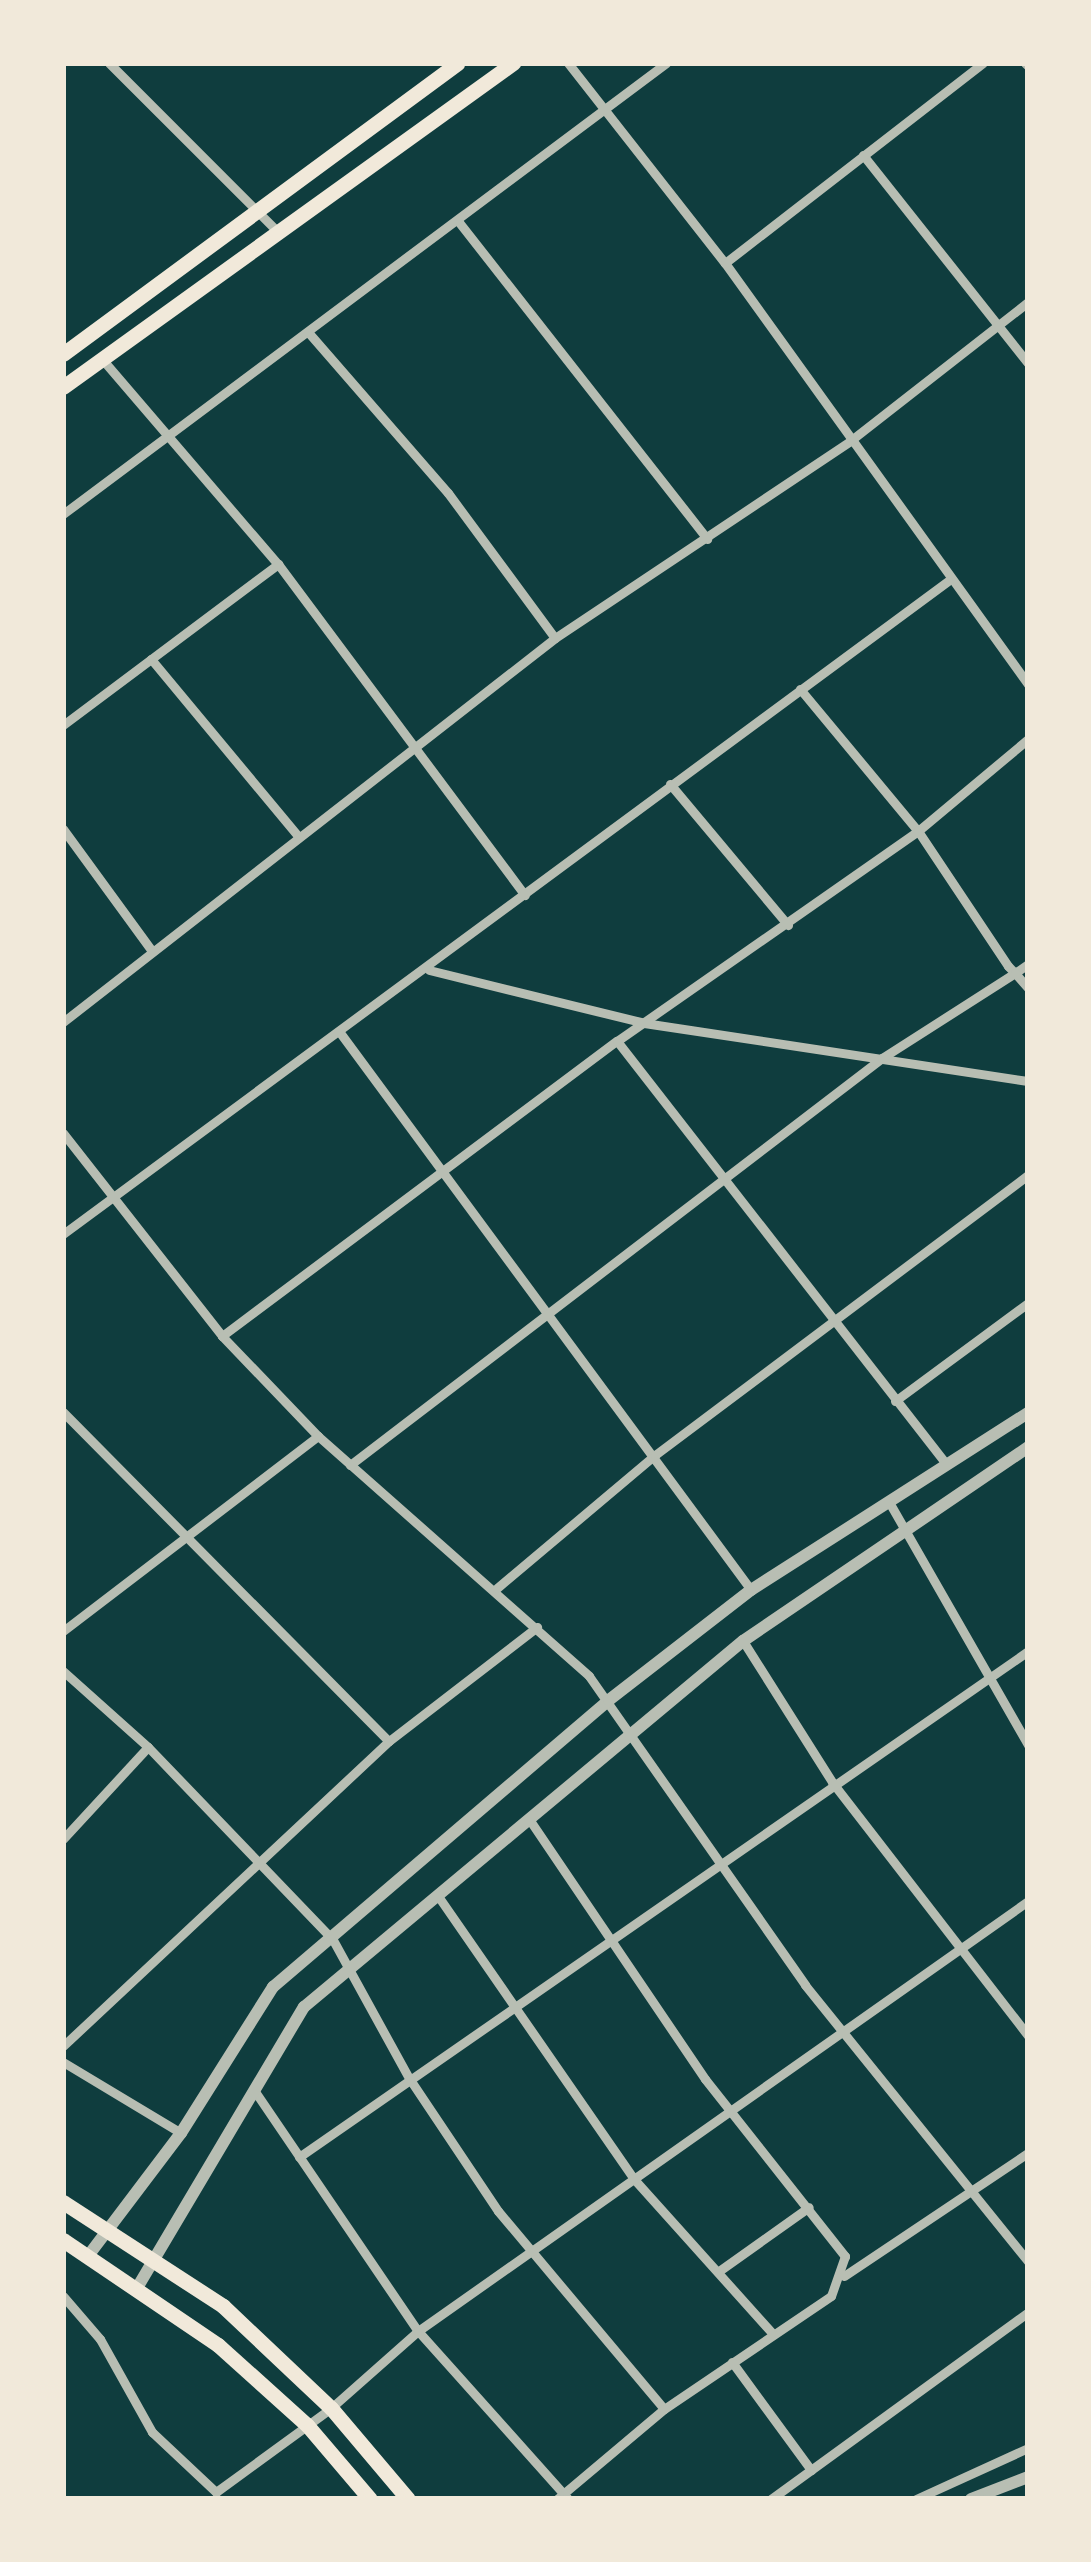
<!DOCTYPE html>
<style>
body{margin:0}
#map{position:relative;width:1091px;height:2562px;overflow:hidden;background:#0f3d3e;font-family:"Exo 2",sans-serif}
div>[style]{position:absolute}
.minor>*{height:9px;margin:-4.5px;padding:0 4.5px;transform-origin:4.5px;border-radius:4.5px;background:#b8beb3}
.tertiary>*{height:12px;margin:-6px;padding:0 6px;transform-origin:6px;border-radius:6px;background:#b8beb3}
.primary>*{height:15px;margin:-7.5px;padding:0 7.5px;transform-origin:7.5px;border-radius:7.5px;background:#f1e9da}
span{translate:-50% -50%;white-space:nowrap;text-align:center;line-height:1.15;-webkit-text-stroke:12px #f1e9da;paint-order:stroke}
.frame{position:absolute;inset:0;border:66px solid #f1e9da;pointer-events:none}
</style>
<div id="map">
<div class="minor">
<i style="left:109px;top:63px;width:239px;rotate:45deg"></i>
<i style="left:568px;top:63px;width:254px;rotate:51.9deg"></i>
<i style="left:725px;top:263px;width:519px;rotate:54.26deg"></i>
<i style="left:1025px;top:63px;width:4px;rotate:45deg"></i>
<i style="left:863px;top:155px;width:265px;rotate:51.6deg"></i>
<i style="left:458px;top:221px;width:404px;rotate:51.9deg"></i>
<i style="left:725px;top:263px;width:326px;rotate:-37.8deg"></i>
<i style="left:308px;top:332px;width:213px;rotate:49deg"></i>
<i style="left:448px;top:493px;width:180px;rotate:53.6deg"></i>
<i style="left:102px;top:359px;width:270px;rotate:49.4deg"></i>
<i style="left:278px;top:564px;width:413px;rotate:53.3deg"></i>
<i style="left:63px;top:514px;width:753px;rotate:-36.79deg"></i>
<i style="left:151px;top:659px;width:229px;rotate:50.3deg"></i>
<i style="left:800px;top:689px;width:185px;rotate:50.3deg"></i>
<i style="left:918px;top:831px;width:162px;rotate:56.3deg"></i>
<i style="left:1008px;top:966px;width:10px;rotate:45deg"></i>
<i style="left:1015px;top:973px;width:16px;rotate:-35deg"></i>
<i style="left:63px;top:725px;width:269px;rotate:-36.8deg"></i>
<i style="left:670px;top:784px;width:184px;rotate:50.1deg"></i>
<i style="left:63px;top:829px;width:151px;rotate:53.9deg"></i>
<i style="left:429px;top:970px;width:221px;rotate:13.8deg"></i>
<i style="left:644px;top:1023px;width:388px;rotate:8.6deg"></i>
<i style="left:63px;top:1022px;width:624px;rotate:-37.97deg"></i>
<i style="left:555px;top:638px;width:355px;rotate:-33.7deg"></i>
<i style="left:850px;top:441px;width:226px;rotate:-38deg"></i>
<i style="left:341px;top:1034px;width:691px;rotate:53.59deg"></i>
<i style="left:617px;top:1041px;width:537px;rotate:52.11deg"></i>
<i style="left:63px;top:1133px;width:258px;rotate:51.9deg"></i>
<i style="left:222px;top:1336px;width:139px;rotate:46.2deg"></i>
<i style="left:318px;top:1436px;width:362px;rotate:41.5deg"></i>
<i style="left:589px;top:1676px;width:377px;rotate:55deg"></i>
<i style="left:805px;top:1985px;width:355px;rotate:51.1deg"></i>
<i style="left:63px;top:1234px;width:1100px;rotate:-36.42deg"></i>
<i style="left:222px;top:1336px;width:493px;rotate:-36.8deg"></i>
<i style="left:617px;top:1041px;width:367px;rotate:-34.9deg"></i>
<i style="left:918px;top:831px;width:143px;rotate:-39.9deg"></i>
<i style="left:895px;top:1401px;width:165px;rotate:-36.4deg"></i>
<i style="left:63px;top:1412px;width:463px;rotate:45.3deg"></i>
<i style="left:350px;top:1465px;width:670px;rotate:-37.42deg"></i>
<i style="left:882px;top:1058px;width:158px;rotate:-32.6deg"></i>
<i style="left:1015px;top:973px;width:20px;rotate:49deg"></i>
<i style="left:889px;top:1502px;width:280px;rotate:60.2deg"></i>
<i style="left:497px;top:1588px;width:207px;rotate:-40.1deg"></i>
<i style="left:655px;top:1455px;width:466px;rotate:-36.9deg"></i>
<i style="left:63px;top:1631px;width:321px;rotate:-37.4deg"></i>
<i style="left:743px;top:1641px;width:167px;rotate:57.7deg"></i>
<i style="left:832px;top:1782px;width:321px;rotate:52.3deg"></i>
<i style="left:63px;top:1671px;width:114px;rotate:41.8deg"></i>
<i style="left:148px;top:1747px;width:267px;rotate:46.2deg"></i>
<i style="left:333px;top:1940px;width:158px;rotate:61.2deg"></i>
<i style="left:409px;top:2078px;width:160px;rotate:56.2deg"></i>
<i style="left:498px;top:2211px;width:258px;rotate:50deg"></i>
<i style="left:529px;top:1819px;width:314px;rotate:55.9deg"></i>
<i style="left:705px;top:2079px;width:226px;rotate:51.7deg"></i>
<i style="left:845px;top:2256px;width:42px;rotate:109.3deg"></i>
<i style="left:831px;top:2296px;width:202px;rotate:145.9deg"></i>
<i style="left:664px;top:2409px;width:140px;rotate:139.9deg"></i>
<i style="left:63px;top:1839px;width:125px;rotate:-47.3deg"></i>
<i style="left:438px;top:1896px;width:343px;rotate:55.3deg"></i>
<i style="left:633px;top:2178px;width:210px;rotate:48.1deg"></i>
<i style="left:63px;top:2046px;width:446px;rotate:-43.1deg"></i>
<i style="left:389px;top:1741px;width:187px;rotate:-37.6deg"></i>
<i style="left:63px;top:2062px;width:138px;rotate:31deg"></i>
<i style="left:254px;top:2090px;width:292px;rotate:55.8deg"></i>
<i style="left:418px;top:2331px;width:225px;rotate:48.2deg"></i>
<i style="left:299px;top:2157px;width:887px;rotate:-34.76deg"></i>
<i style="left:719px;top:2271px;width:110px;rotate:-35.4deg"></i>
<i style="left:844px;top:2276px;width:221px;rotate:-33.8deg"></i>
<i style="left:63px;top:2296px;width:57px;rotate:49.3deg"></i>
<i style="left:100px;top:2339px;width:107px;rotate:60.8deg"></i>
<i style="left:152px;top:2432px;width:88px;rotate:43.2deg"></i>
<i style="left:216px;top:2492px;width:142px;rotate:-36.1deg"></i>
<i style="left:331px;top:2408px;width:116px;rotate:-41.5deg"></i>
<i style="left:418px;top:2331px;width:746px;rotate:-35.18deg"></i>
<i style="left:732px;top:2362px;width:134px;rotate:53.8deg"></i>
<i style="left:771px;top:2499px;width:318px;rotate:-36deg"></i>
<i style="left:916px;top:2499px;width:123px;rotate:-24.5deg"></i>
</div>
<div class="tertiary">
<i style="left:88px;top:2256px;width:154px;rotate:-52.9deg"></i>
<i style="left:181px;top:2133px;width:173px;rotate:-57.8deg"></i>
<i style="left:273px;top:1987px;width:442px;rotate:-40.5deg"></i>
<i style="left:609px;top:1700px;width:180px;rotate:-37.8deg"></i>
<i style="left:751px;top:1590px;width:329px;rotate:-32.6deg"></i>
<i style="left:137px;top:2288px;width:327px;rotate:-59.3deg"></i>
<i style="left:304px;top:2007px;width:572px;rotate:-39.82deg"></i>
<i style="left:743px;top:1641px;width:345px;rotate:-34.2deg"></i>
<i style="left:971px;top:2499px;width:61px;rotate:-21.1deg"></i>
</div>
<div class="primary">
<i style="left:63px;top:354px;width:490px;rotate:-36.4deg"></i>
<i style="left:63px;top:387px;width:555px;rotate:-35.75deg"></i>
<i style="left:63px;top:2202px;width:191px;rotate:33deg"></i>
<i style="left:223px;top:2306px;width:149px;rotate:43.4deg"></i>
<i style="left:331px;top:2408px;width:119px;rotate:49.8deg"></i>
<i style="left:63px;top:2240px;width:187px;rotate:34.1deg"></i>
<i style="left:218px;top:2345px;width:120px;rotate:42deg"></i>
<i style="left:307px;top:2425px;width:97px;rotate:49.6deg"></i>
</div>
<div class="frame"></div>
</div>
